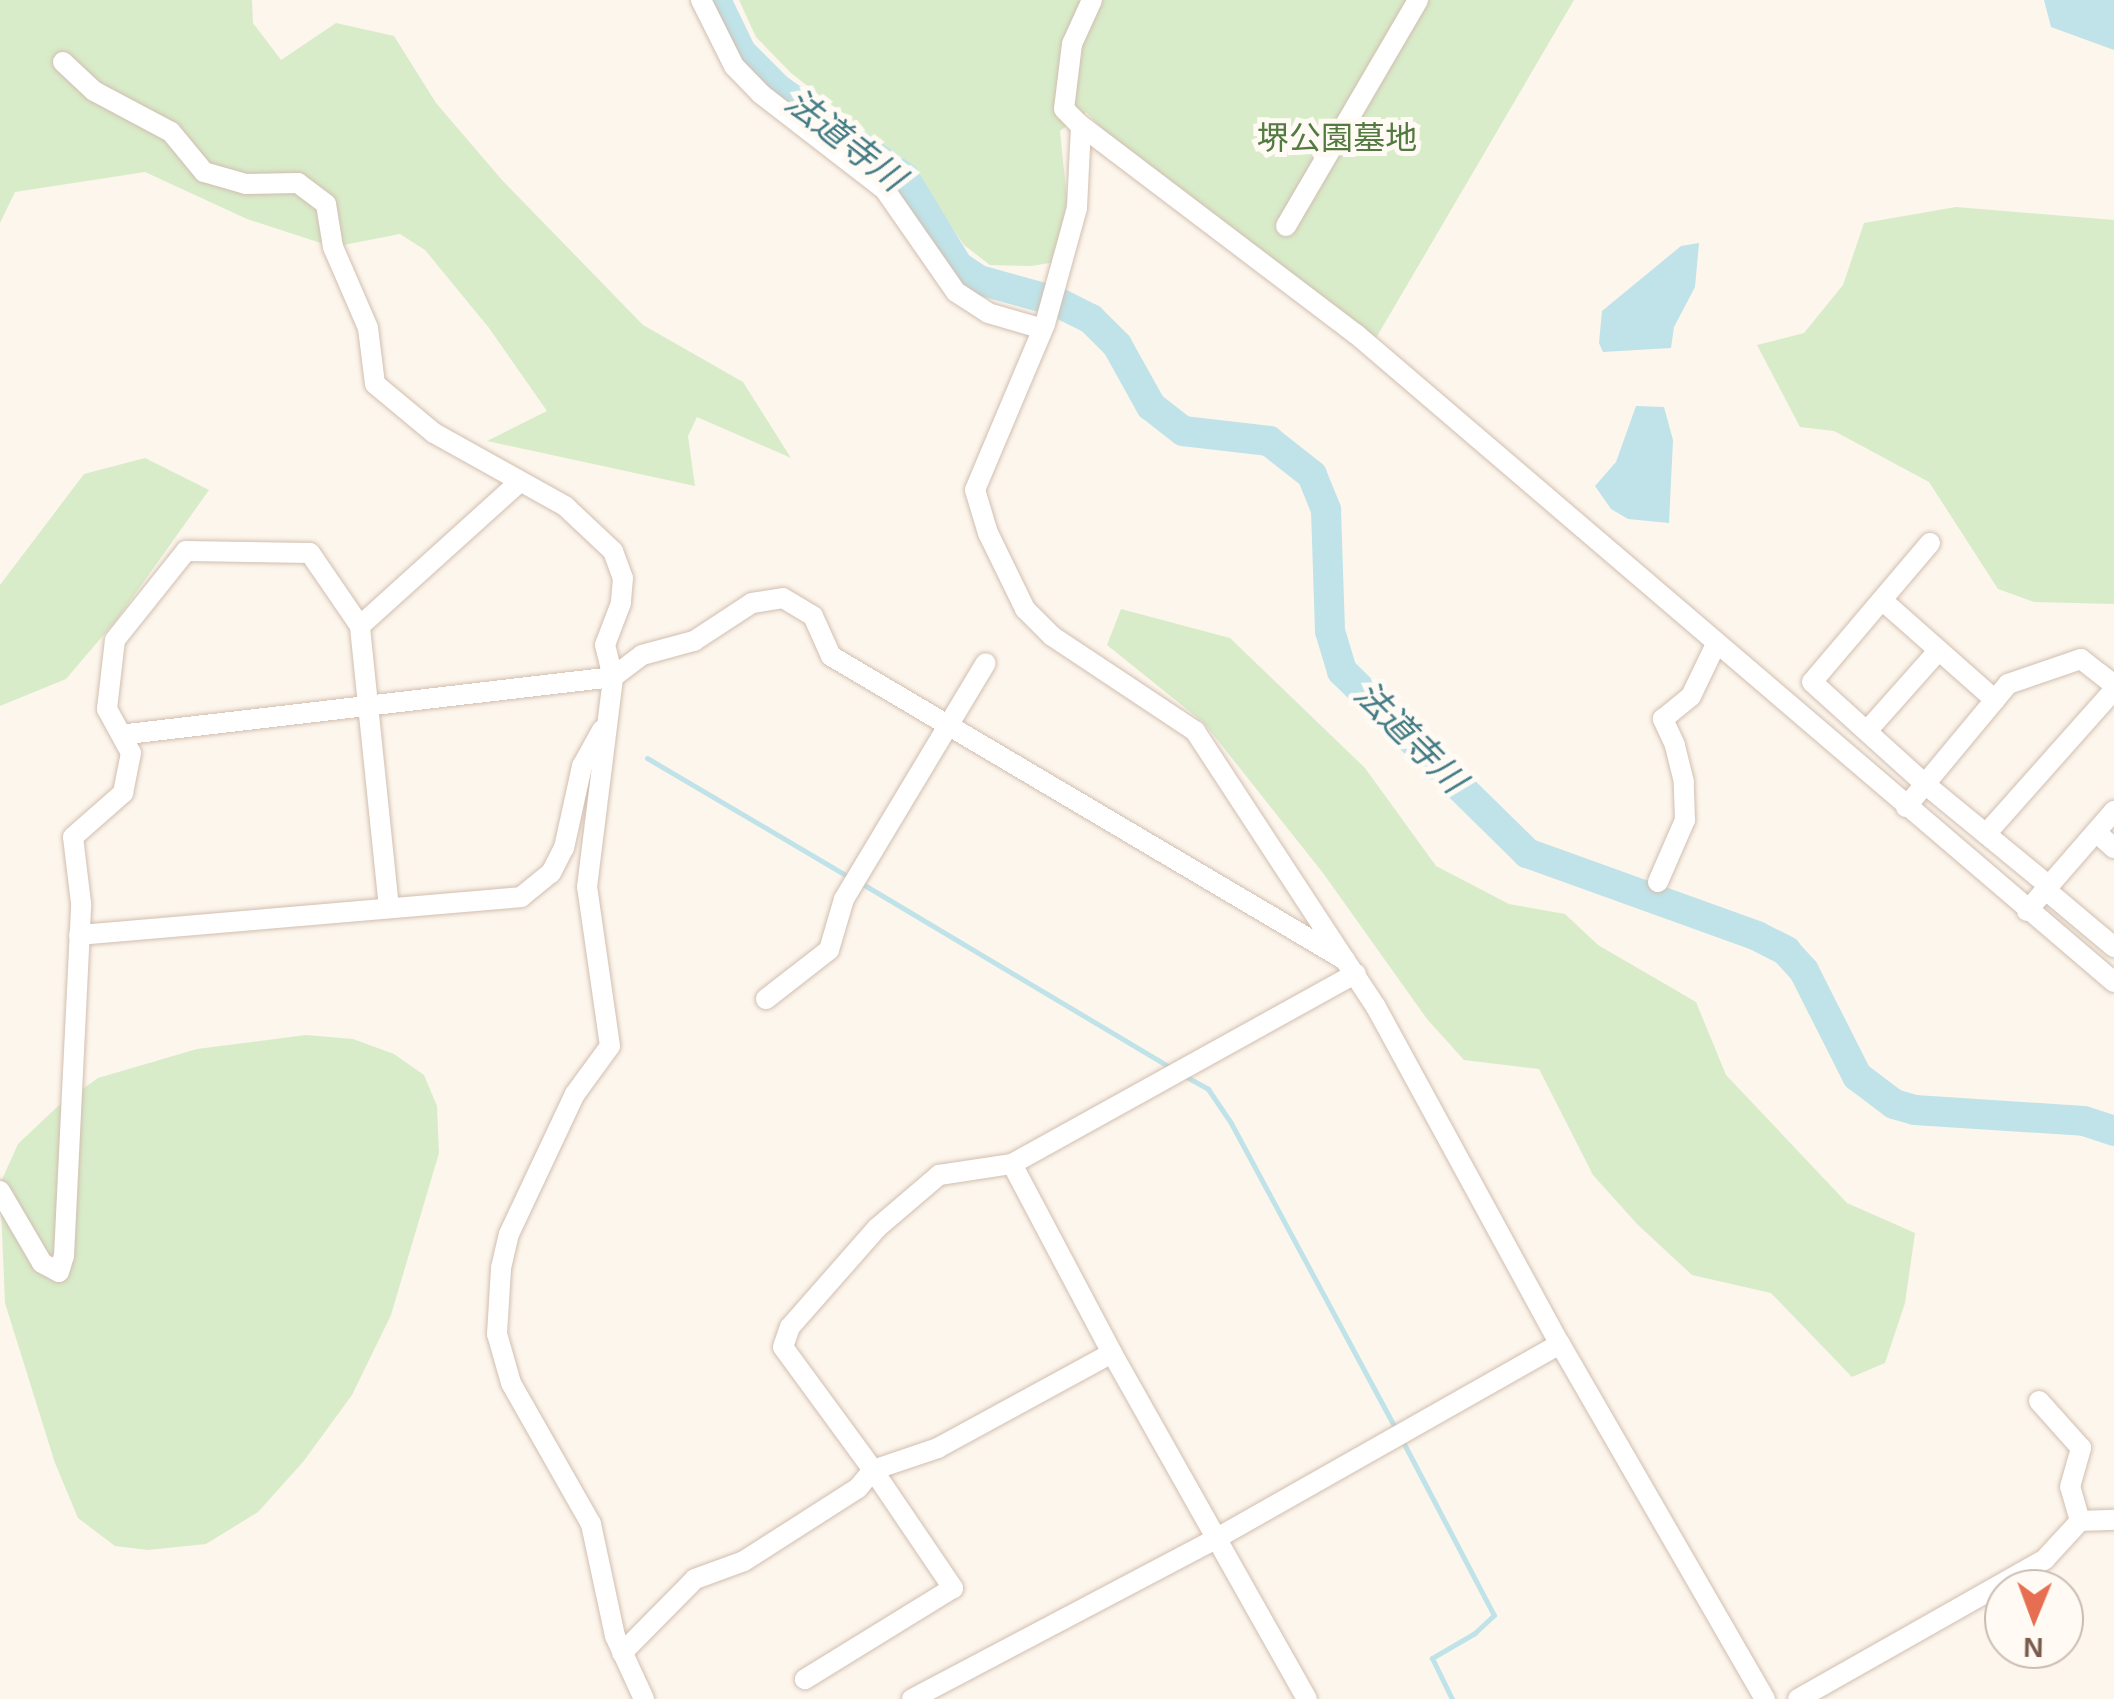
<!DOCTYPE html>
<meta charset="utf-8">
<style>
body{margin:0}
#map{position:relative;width:2114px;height:1699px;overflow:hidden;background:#fdf6ec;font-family:Helvetica,"Noto Sans JP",sans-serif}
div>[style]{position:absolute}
.green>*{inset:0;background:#d8ecc9}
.water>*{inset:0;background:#bfe3e8}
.stream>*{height:5px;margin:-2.5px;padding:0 2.5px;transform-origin:2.5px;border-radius:2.5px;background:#bfe3e8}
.river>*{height:30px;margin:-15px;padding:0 15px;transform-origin:15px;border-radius:15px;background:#bfe3e8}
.roads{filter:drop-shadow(0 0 2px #d1beb0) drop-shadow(0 0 2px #d1beb0)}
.minor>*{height:20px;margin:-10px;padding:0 10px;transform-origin:10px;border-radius:10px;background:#fff}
span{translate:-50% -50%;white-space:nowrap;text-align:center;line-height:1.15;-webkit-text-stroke:10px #fffaf3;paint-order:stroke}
.park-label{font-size:32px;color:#537a41}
.water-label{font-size:35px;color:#437c86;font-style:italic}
.north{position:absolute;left:1984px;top:1569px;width:100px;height:100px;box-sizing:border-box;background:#fffaf3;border:2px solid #cabbb1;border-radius:50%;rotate:181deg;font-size:28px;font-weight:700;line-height:40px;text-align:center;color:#7a5c4d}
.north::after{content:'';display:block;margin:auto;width:35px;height:45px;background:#e76f51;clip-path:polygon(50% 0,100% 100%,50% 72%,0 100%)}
</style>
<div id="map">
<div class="green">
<i style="clip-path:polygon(0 0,252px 0,253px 23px,281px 60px,336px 23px,394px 36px,436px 103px,502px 180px,643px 325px,743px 382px,791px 458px,697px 417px,688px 436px,695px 486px,487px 441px,547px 411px,489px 328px,425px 250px,400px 234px,333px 247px,247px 219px,145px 172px,15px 192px,0 223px)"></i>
<i style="clip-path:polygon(739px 0,1574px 0,1376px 338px,1102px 129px,1086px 112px,1060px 131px,1067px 199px,1056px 262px,1031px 266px,990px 265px,964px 245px,910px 166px,791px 73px,756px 37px)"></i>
<i style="clip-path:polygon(1956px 207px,2114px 220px,2114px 604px,2034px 602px,1998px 589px,1929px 482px,1834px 431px,1800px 427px,1757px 345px,1804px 333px,1843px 285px,1864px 223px)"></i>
<i style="clip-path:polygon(145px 458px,209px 490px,118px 618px,66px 679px,0 706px,0 585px,84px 474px)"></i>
<i style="clip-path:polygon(1121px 609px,1230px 638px,1365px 768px,1436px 866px,1509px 904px,1565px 914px,1598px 945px,1696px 1002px,1726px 1075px,1847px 1203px,1915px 1233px,1905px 1303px,1885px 1363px,1852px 1377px,1771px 1293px,1692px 1275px,1637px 1224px,1593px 1175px,1539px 1069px,1464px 1060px,1427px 1019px,1323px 873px,1204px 723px,1107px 645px)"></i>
<i style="clip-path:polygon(306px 1035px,353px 1039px,394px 1054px,424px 1075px,437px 1106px,439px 1153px,391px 1315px,352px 1395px,303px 1462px,258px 1512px,206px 1544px,148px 1550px,115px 1546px,78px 1518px,55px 1463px,5px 1303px,0 1184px,18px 1144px,57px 1107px,98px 1078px,197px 1049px)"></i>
</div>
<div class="water">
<i style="clip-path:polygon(2044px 0,2114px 0,2114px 50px,2051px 27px)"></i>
<i style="clip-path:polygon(1699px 243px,1695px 287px,1674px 327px,1671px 348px,1603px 352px,1599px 343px,1602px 311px,1681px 246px)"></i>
<i style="clip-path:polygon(1636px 406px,1664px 407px,1673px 440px,1669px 523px,1628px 519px,1611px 509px,1595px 486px,1616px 462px)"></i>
</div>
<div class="stream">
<i style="left:647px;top:758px;width:237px;rotate:30.5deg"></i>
<i style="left:861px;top:883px;width:363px;rotate:30.8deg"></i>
<i style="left:1183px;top:1075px;width:29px;rotate:29deg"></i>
<i style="left:1208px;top:1089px;width:41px;rotate:55.9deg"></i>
<i style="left:1231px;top:1123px;width:349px;rotate:61.7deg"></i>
<i style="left:1402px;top:1440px;width:198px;rotate:62.3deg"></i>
<i style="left:1494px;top:1615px;width:26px;rotate:137deg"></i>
<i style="left:1475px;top:1633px;width:50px;rotate:149.8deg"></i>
<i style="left:1432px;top:1658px;width:46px;rotate:64deg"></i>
</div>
<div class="river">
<i style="left:716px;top:0;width:58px;rotate:64.3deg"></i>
<i style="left:741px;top:52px;width:52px;rotate:45deg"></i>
<i style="left:778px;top:89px;width:154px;rotate:34.9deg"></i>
<i style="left:904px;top:177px;width:104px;rotate:58.8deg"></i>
<i style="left:958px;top:266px;width:25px;rotate:34deg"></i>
<i style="left:979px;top:280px;width:79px;rotate:15.4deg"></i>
<i style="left:1055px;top:301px;width:40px;rotate:26.6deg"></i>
<i style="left:1091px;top:319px;width:37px;rotate:45deg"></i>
<i style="left:1117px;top:345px;width:70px;rotate:60.9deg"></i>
<i style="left:1151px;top:406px;width:41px;rotate:38deg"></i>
<i style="left:1183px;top:431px;width:87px;rotate:6.6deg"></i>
<i style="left:1269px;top:441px;width:55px;rotate:38.3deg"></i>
<i style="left:1312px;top:475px;width:38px;rotate:68deg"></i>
<i style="left:1326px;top:510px;width:121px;rotate:88.1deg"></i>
<i style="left:1330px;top:631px;width:42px;rotate:73.3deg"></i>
<i style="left:1342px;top:671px;width:260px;rotate:44.5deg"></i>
<i style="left:1527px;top:853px;width:245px;rotate:19.8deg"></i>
<i style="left:1757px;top:936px;width:33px;rotate:27deg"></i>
<i style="left:1786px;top:951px;width:27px;rotate:48deg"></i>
<i style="left:1804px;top:971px;width:118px;rotate:63.2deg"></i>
<i style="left:1857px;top:1076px;width:46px;rotate:37.1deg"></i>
<i style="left:1894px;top:1104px;width:22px;rotate:16deg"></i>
<i style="left:1915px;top:1110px;width:169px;rotate:3.7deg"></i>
<i style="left:2084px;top:1121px;width:32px;rotate:18deg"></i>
</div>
<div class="roads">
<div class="minor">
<i style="left:701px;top:0;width:74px;rotate:63.4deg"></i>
<i style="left:734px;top:66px;width:39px;rotate:46deg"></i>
<i style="left:761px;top:94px;width:157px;rotate:37.7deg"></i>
<i style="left:885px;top:190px;width:124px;rotate:55.2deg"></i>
<i style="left:956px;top:292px;width:38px;rotate:33deg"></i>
<i style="left:988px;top:313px;width:57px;rotate:16.2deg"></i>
<i style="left:1092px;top:0;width:48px;rotate:114.4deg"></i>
<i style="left:1072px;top:44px;width:65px;rotate:97deg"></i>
<i style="left:1064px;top:109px;width:21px;rotate:45deg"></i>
<i style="left:1079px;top:124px;width:348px;rotate:37.2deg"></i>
<i style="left:1356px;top:334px;width:997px;rotate:40.53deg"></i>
<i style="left:63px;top:62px;width:42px;rotate:43.1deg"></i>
<i style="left:94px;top:91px;width:87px;rotate:28deg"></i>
<i style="left:171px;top:132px;width:52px;rotate:50.5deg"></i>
<i style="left:204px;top:172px;width:44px;rotate:15.9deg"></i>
<i style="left:246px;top:184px;width:52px;rotate:-1.1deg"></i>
<i style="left:298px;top:183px;width:35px;rotate:37deg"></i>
<i style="left:326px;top:204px;width:44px;rotate:80.8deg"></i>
<i style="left:333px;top:247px;width:88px;rotate:66.6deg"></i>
<i style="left:368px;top:328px;width:56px;rotate:82.9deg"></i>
<i style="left:375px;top:384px;width:77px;rotate:39.7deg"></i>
<i style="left:434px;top:433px;width:150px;rotate:29.1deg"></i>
<i style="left:565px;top:506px;width:66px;rotate:43.2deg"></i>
<i style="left:613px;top:551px;width:29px;rotate:70deg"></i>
<i style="left:623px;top:578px;width:25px;rotate:95deg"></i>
<i style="left:621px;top:603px;width:45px;rotate:110.9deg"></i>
<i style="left:605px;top:645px;width:33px;rotate:76deg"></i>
<i style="left:613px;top:677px;width:495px;rotate:173.3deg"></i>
<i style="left:1081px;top:126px;width:82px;rotate:92.8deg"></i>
<i style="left:1077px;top:208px;width:120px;rotate:105.4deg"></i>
<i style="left:1045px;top:324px;width:180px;rotate:112.9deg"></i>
<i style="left:975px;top:490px;width:45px;rotate:73.2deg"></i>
<i style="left:988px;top:533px;width:85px;rotate:64deg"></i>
<i style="left:1025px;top:609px;width:38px;rotate:45deg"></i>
<i style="left:1052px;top:636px;width:172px;rotate:33.6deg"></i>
<i style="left:1195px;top:731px;width:272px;rotate:56.8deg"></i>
<i style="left:1286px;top:226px;width:262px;rotate:-59.7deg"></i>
<i style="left:1930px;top:543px;width:182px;rotate:130.3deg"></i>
<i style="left:1812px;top:682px;width:152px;rotate:42.1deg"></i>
<i style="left:1925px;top:784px;width:161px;rotate:39.4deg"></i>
<i style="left:1882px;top:600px;width:151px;rotate:41.5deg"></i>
<i style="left:1867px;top:731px;width:108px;rotate:-48.4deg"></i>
<i style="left:1906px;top:807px;width:160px;rotate:-50.3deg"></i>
<i style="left:2008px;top:684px;width:77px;rotate:-18.9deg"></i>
<i style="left:2081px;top:659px;width:42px;rotate:38.2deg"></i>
<i style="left:2096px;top:832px;width:24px;rotate:42deg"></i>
<i style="left:1986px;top:834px;width:193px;rotate:-48.4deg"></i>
<i style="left:1658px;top:882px;width:68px;rotate:-66.5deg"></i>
<i style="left:1685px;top:820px;width:38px;rotate:-92deg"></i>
<i style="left:1684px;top:782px;width:38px;rotate:-104deg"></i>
<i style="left:1675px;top:745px;width:29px;rotate:-115deg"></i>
<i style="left:1663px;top:719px;width:36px;rotate:-39deg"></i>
<i style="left:1691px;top:696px;width:58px;rotate:-64.3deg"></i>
<i style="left:2046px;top:890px;width:89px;rotate:40deg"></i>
<i style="left:389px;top:908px;width:283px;rotate:-95.9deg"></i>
<i style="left:360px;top:626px;width:213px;rotate:-42.1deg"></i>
<i style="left:2027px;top:911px;width:133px;rotate:-49deg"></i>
<i style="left:79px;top:935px;width:444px;rotate:-4.9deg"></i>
<i style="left:521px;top:897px;width:38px;rotate:-39deg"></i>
<i style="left:551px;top:873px;width:28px;rotate:-63deg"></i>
<i style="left:564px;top:848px;width:84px;rotate:-77.6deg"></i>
<i style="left:582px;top:766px;width:41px;rotate:-60.9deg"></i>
<i style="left:766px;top:999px;width:80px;rotate:-37.9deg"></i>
<i style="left:829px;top:950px;width:53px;rotate:-73.6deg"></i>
<i style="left:844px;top:899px;width:275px;rotate:-59deg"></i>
<i style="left:1012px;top:1164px;width:214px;rotate:62.1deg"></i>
<i style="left:1112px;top:1353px;width:397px;rotate:60.6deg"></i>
<i style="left:0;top:1191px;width:83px;rotate:59.7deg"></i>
<i style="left:42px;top:1263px;width:19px;rotate:28deg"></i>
<i style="left:59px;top:1272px;width:17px;rotate:-73deg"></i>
<i style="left:64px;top:1256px;width:353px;rotate:-87.2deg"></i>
<i style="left:81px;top:903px;width:66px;rotate:-96.9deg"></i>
<i style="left:73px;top:837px;width:67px;rotate:-41.3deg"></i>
<i style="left:123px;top:793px;width:41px;rotate:-78.7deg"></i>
<i style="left:131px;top:753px;width:50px;rotate:-118.6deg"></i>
<i style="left:107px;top:709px;width:69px;rotate:-83.4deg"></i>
<i style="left:115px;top:640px;width:114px;rotate:-51.4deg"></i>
<i style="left:186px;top:551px;width:124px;rotate:0.9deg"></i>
<i style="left:310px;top:553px;width:88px;rotate:55.6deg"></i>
<i style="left:1112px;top:1353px;width:198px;rotate:151.4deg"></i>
<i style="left:938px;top:1448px;width:69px;rotate:161.3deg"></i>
<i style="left:873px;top:1470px;width:152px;rotate:-126.2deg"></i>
<i style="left:783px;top:1347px;width:21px;rotate:-71deg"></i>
<i style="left:790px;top:1327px;width:132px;rotate:-48.7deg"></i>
<i style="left:877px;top:1228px;width:82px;rotate:-40.5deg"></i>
<i style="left:939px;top:1175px;width:74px;rotate:-8.6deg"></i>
<i style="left:1012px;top:1164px;width:393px;rotate:-29deg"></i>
<i style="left:2080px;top:1521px;width:34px;rotate:-2deg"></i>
<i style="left:622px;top:1653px;width:104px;rotate:-45.4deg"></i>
<i style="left:695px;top:1579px;width:52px;rotate:-20.2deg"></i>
<i style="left:744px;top:1561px;width:135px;rotate:-32.6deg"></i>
<i style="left:858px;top:1488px;width:23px;rotate:-50deg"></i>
<i style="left:873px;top:1470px;width:143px;rotate:55.9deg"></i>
<i style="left:953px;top:1588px;width:174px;rotate:148.4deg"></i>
<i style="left:644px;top:1699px;width:69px;rotate:-114.7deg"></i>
<i style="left:615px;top:1636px;width:115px;rotate:-102.1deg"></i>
<i style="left:591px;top:1524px;width:162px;rotate:-119.6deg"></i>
<i style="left:511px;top:1383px;width:51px;rotate:-105.9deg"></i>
<i style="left:497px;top:1334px;width:66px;rotate:-86.5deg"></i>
<i style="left:501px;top:1268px;width:35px;rotate:-77deg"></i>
<i style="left:509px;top:1234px;width:155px;rotate:-64.8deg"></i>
<i style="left:575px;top:1094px;width:59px;rotate:-53.9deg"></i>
<i style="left:610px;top:1046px;width:161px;rotate:-98.2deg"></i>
<i style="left:587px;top:887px;width:212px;rotate:-82.9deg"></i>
<i style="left:613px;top:677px;width:36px;rotate:-37deg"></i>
<i style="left:642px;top:655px;width:54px;rotate:-15.1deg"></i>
<i style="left:694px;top:641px;width:69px;rotate:-33.2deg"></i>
<i style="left:752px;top:603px;width:31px;rotate:-9deg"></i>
<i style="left:783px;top:598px;width:35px;rotate:31deg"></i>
<i style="left:813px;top:616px;width:44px;rotate:65.8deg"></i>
<i style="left:831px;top:656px;width:597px;rotate:30.6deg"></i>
<i style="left:1345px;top:960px;width:56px;rotate:56.6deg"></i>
<i style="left:1376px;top:1007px;width:384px;rotate:61.4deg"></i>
<i style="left:1560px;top:1344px;width:410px;rotate:60deg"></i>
<i style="left:912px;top:1699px;width:345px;rotate:-27.8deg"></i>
<i style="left:1217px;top:1538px;width:394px;rotate:-29.5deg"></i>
<i style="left:1798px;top:1699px;width:284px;rotate:-29.5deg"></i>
<i style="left:2045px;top:1559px;width:52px;rotate:-47.4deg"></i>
<i style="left:2080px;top:1521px;width:35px;rotate:-106deg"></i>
<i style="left:2070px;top:1487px;width:41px;rotate:-74.2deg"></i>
<i style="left:2081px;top:1448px;width:63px;rotate:-131.8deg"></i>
</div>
</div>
<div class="park-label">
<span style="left:1337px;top:138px">堺公園墓地</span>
</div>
<div class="water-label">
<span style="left:845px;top:140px;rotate:38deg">法道寺川</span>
<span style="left:1410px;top:737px;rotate:45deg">法道寺川</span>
</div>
<div class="north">N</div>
</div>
